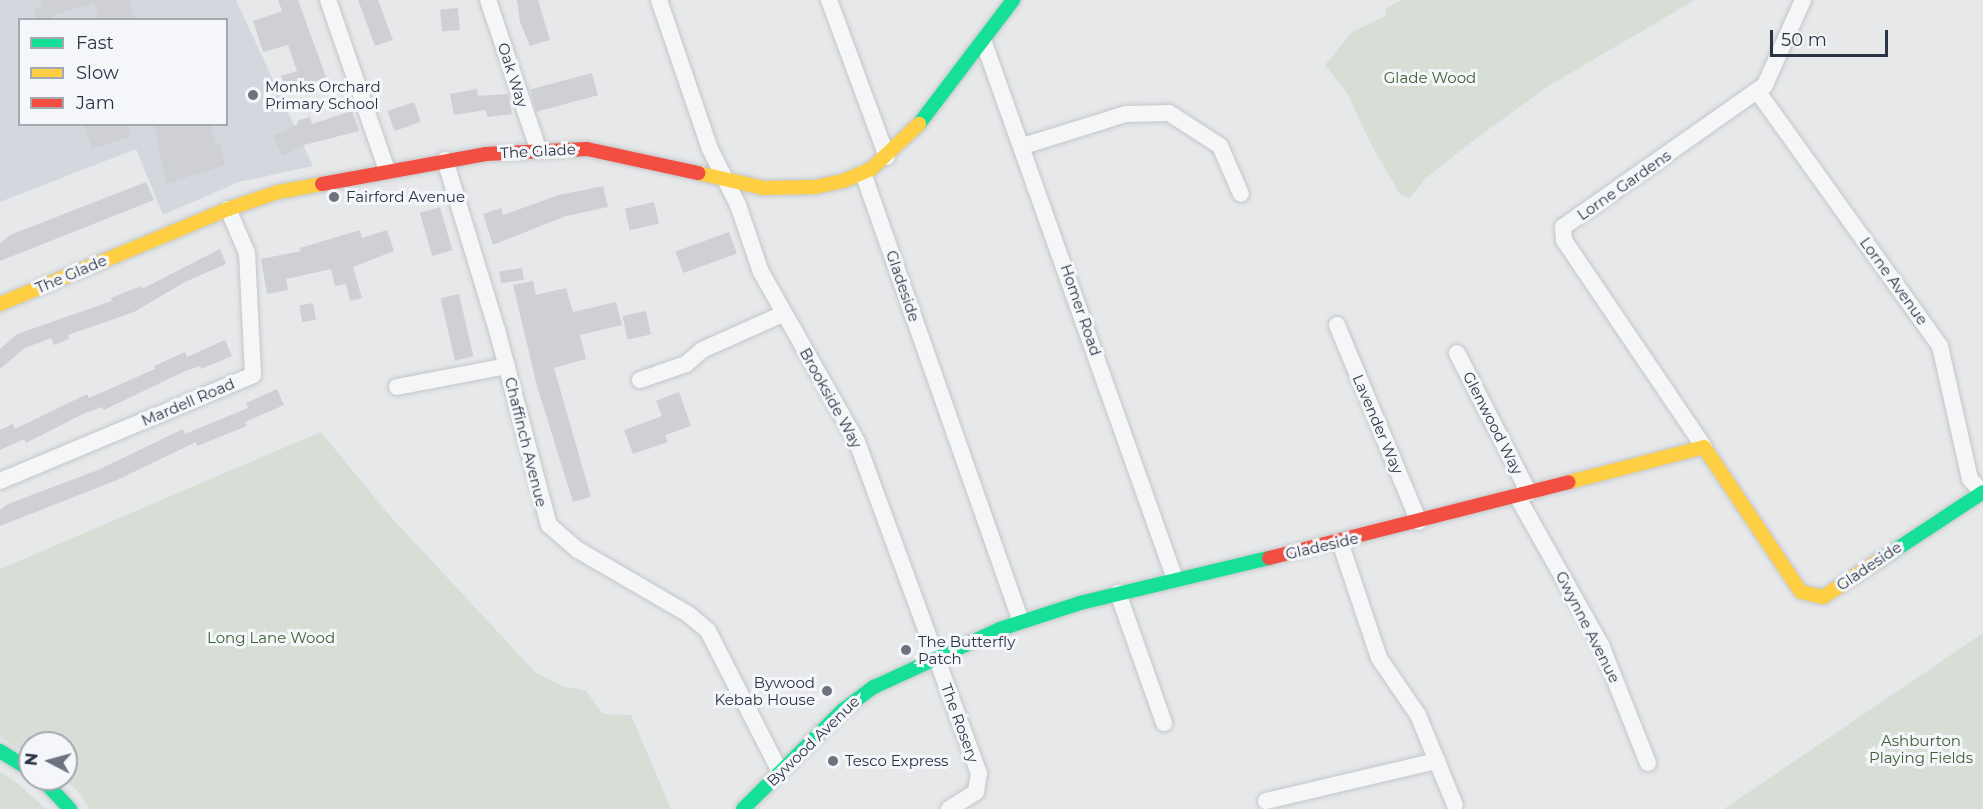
<!DOCTYPE html>
<style>
body{margin:0}
#map{position:relative;width:1983px;height:809px;overflow:hidden;background:#e6e8ea;font-family:Montserrat,sans-serif}
div>[style]{position:absolute}
.built>*{inset:0;background:#d4d7dd}
.green>*{inset:0;background:#d6ded6}
.building>*{inset:0;background:#ced0d3;transform-origin:0 0}
.roads{filter:drop-shadow(0 0 2px #c4c6c8) drop-shadow(0 0 2px #c4c6c8)}
.street>*{height:16px;margin:-8px;padding:0 8px;transform-origin:8px;border-radius:8px;background:#f5f6f7}
.fast>*{height:14px;margin:-7px;padding:0 7px;transform-origin:7px;border-radius:7px;background:#16e098}
.slow>*{height:14px;margin:-7px;padding:0 7px;transform-origin:7px;border-radius:7px;background:#ffcf43}
.jam>*{height:14px;margin:-7px;padding:0 7px;transform-origin:7px;border-radius:7px;background:#f24e42}
.dots>*{width:16px;height:16px;translate:-50% -50%;box-sizing:border-box;border:3px solid #f4f6f9;border-radius:50%}
span{translate:-50% -50%;white-space:nowrap;text-align:center;line-height:1.15;-webkit-text-stroke:6px #f4f6f9;paint-order:stroke}
.street-label{font-size:15px;color:#2b3445}
.park-label{font-size:15px;color:#3f6138}
.poi-label{font-size:15px;color:#2b3445}
.left{translate:0 -50%;text-align:left}
.right{translate:-100% -50%;text-align:right}
.legend{position:absolute;left:18px;top:18px;width:210px;height:108px;box-sizing:border-box;background:#f4f6f9;border:2px solid #a4a8b1;margin:0;padding:8px 10px;list-style:none;font-size:18px;color:#2b3445}
.legend li{display:flex;align-items:center;gap:12px;height:30px}
.legend b{width:30px;border:2px solid #a4a8b1}
.north{position:absolute;left:18px;top:731px;width:60px;height:60px;box-sizing:border-box;background:#f4f6f9;border:2px solid #a4a8b1;border-radius:50%;rotate:276deg;font-size:16px;font-weight:700;line-height:24px;text-align:center;color:#2b3445}
.north::after{content:'';display:block;margin:auto;width:21px;height:27px;background:#6c737f;clip-path:polygon(50% 0,100% 100%,50% 72%,0 100%)}
.scale{position:absolute;left:1770px;top:30px;width:118px;height:27px;box-sizing:border-box;border:3px solid #2b3445;border-top:0;padding-left:8px;font-size:18px;line-height:21px;white-space:nowrap;color:#2b3445;-webkit-text-stroke:4px #f4f6f9;paint-order:stroke}
</style>
<div id="map">
<div class="built">
<i style="clip-path:polygon(evenodd,0 0,236px 0,313px 166px,239px 182px,163px 215px,136px 149px,0 202px,0 0,20px 20px,226px 20px,226px 124px,20px 124px,20px 20px)"></i>
</div>
<div class="green">
<i style="clip-path:polygon(1402px 0,1695px 0,1550px 85px,1474px 140px,1425px 179px,1410px 198px,1400px 194px,1372px 146px,1347px 93px,1325px 65px,1352px 32px,1387px 15px,1385px 9px)"></i>
<i style="clip-path:polygon(321px 432px,389px 515px,536px 673px,562px 686px,586px 691px,603px 714px,631px 715px,671px 809px,90px 809px,77px 790px,62px 779px,66px 779px,66px 743px,30px 743px,30px 756px,0 737px,0 569px)"></i>
<i style="clip-path:polygon(1983px 633px,1983px 809px,1724px 809px)"></i>
<i style="clip-path:polygon(0 772px,16px 782px,46px 809px,0 809px)"></i>
</div>
<div class="building">
<i style="clip-path:polygon(40px 0,129px 0,135px 20px,99px 20px,94px 3px,51px 16px,52px 20px,38px 20px,34px 9px,42px 6px)"></i>
<i style="clip-path:polygon(278px 0,298px 0,326px 77px,288px 93px,281px 76px,297px 71px,288px 45px,263px 52px,253px 21px,282px 11px)"></i>
<i style="clip-path:polygon(358px 0,378px 0,393px 40px,375px 46px)"></i>
<i style="clip-path:polygon(517px 0,538px 0,550px 40px,530px 46px,520px 22px)"></i>
<i style="left:458px;top:8px;width:22px;height:18px;rotate:85deg"></i>
<i style="left:592px;top:73px;width:23px;height:64px;rotate:75deg"></i>
<i style="clip-path:polygon(477px 89px,478px 96px,508px 94px,512px 114px,487px 117px,486px 110px,454px 115px,450px 94px)"></i>
<i style="left:414px;top:102px;width:21px;height:28px;rotate:71deg"></i>
<i style="clip-path:polygon(352px 111px,359px 131px,304px 145px,282px 156px,273px 136px,298px 124px,297px 121px,310px 117px,312px 124px)"></i>
<i style="clip-path:polygon(84px 124px,127px 124px,131px 136px,92px 149px)"></i>
<i style="clip-path:polygon(154px 124px,210px 124px,216px 144px,220px 143px,225px 165px,166px 184px)"></i>
<i style="clip-path:polygon(146px 182px,154px 200px,0 261px,0 243px,10px 235px)"></i>
<i style="clip-path:polygon(603px 186px,608px 207px,566px 216px,493px 245px,483px 214px,501px 208px,503px 215px,559px 195px)"></i>
<i style="left:654px;top:202px;width:22px;height:30px;rotate:77deg"></i>
<i style="left:440px;top:207px;width:45px;height:21px;rotate:74deg"></i>
<i style="clip-path:polygon(360px 230px,362px 238px,387px 230px,394px 251px,353px 267px,362px 298px,350px 301px,346px 284px,335px 286px,331px 269px,286px 279px,288px 290px,267px 294px,261px 259px,301px 251px,300px 248px)"></i>
<i style="left:729px;top:232px;width:23px;height:57px;rotate:70deg"></i>
<i style="clip-path:polygon(220px 249px,226px 264px,185px 282px,134px 312px,68px 335px,69px 339px,54px 345px,51px 338px,25px 348px,0 369px,0 349px,17px 334px,112px 301px,111px 298px,141px 286px,142px 289px)"></i>
<i style="left:522px;top:268px;width:12px;height:23px;rotate:81deg"></i>
<i style="clip-path:polygon(533px 281px,536px 295px,566px 288px,573px 312px,616px 302px,622px 325px,580px 335px,586px 359px,554px 368px,591px 497px,573px 502px,537px 386px,513px 285px)"></i>
<i style="left:459px;top:294px;width:64px;height:19px;rotate:77deg"></i>
<i style="left:313px;top:303px;width:17px;height:14px;rotate:80deg"></i>
<i style="left:646px;top:311px;width:24px;height:24px;rotate:78deg"></i>
<i style="clip-path:polygon(225px 340px,232px 356px,201px 369px,200px 366px,183px 372px,104px 410px,102px 407px,85px 413px,26px 443px,24px 439px,0 450px,0 430px,13px 424px,15px 429px,87px 394px,89px 398px,155px 369px,154px 366px,185px 352px,187px 357px)"></i>
<i style="clip-path:polygon(277px 389px,284px 405px,245px 422px,247px 426px,197px 446px,196px 442px,117px 480px,0 526px,0 510px,8px 504px,98px 470px,183px 429px,185px 434px,248px 408px,246px 403px)"></i>
<i style="clip-path:polygon(679px 392px,691px 426px,665px 435px,668px 442px,633px 454px,624px 430px,662px 416px,656px 401px)"></i>
</div>
<div class="roads">
<div class="street">
<i style="left:328px;top:0;width:180px;rotate:70.9deg"></i>
<i style="left:488px;top:0;width:157px;rotate:71.4deg"></i>
<i style="left:659px;top:0;width:157px;rotate:71.1deg"></i>
<i style="left:710px;top:149px;width:63px;rotate:63.4deg"></i>
<i style="left:738px;top:205px;width:71px;rotate:71.1deg"></i>
<i style="left:761px;top:272px;width:195px;rotate:60.5deg"></i>
<i style="left:857px;top:442px;width:353px;rotate:69.8deg"></i>
<i style="left:979px;top:773px;width:19px;rotate:99deg"></i>
<i style="left:976px;top:792px;width:32px;rotate:148deg"></i>
<i style="left:829px;top:0;width:167px;rotate:69.7deg"></i>
<i style="left:984px;top:43px;width:569px;rotate:70.39deg"></i>
<i style="left:1758px;top:92px;width:312px;rotate:54.4deg"></i>
<i style="left:1940px;top:346px;width:136px;rotate:77.3deg"></i>
<i style="left:1970px;top:479px;width:15px;rotate:48deg"></i>
<i style="left:1023px;top:146px;width:108px;rotate:-17.3deg"></i>
<i style="left:1126px;top:114px;width:43px;rotate:-1.3deg"></i>
<i style="left:1169px;top:113px;width:61px;rotate:32.9deg"></i>
<i style="left:1220px;top:146px;width:52px;rotate:66.4deg"></i>
<i style="left:445px;top:160px;width:178px;rotate:73deg"></i>
<i style="left:497px;top:330px;width:202px;rotate:75.1deg"></i>
<i style="left:549px;top:525px;width:38px;rotate:41deg"></i>
<i style="left:578px;top:550px;width:127px;rotate:30.2deg"></i>
<i style="left:688px;top:614px;width:26px;rotate:40deg"></i>
<i style="left:708px;top:631px;width:158px;rotate:62.9deg"></i>
<i style="left:863px;top:173px;width:475px;rotate:70.6deg"></i>
<i style="left:1337px;top:325px;width:213px;rotate:67.4deg"></i>
<i style="left:1457px;top:353px;width:157px;rotate:62.8deg"></i>
<i style="left:640px;top:380px;width:49px;rotate:-19.2deg"></i>
<i style="left:686px;top:364px;width:21px;rotate:-41deg"></i>
<i style="left:702px;top:350px;width:89px;rotate:-24deg"></i>
<i style="left:397px;top:387px;width:112px;rotate:-10.8deg"></i>
<i style="left:1704px;top:447px;width:250px;rotate:-124.1deg"></i>
<i style="left:1564px;top:240px;width:13px;rotate:-94deg"></i>
<i style="left:1563px;top:227px;width:247px;rotate:-35.1deg"></i>
<i style="left:1765px;top:85px;width:93px;rotate:-65.9deg"></i>
<i style="left:0;top:481px;width:274px;rotate:-22.7deg"></i>
<i style="left:253px;top:375px;width:122px;rotate:-92.8deg"></i>
<i style="left:247px;top:253px;width:48px;rotate:-113.4deg"></i>
<i style="left:1517px;top:496px;width:171px;rotate:60.6deg"></i>
<i style="left:1601px;top:645px;width:127px;rotate:68.3deg"></i>
<i style="left:1340px;top:542px;width:122px;rotate:71.4deg"></i>
<i style="left:1379px;top:658px;width:69px;rotate:55.6deg"></i>
<i style="left:1418px;top:715px;width:97px;rotate:67.7deg"></i>
<i style="left:1118px;top:593px;width:138px;rotate:70.5deg"></i>
<i style="left:1266px;top:801px;width:176px;rotate:-13.2deg"></i>
</div>
<div class="fast">
<i style="left:919px;top:124px;width:156px;rotate:-52.8deg"></i>
<i style="left:1880px;top:560px;width:123px;rotate:-33.4deg"></i>
<i style="left:0;top:751px;width:36px;rotate:32deg"></i>
<i style="left:42px;top:779px;width:41px;rotate:47deg"></i>
<i style="left:743px;top:809px;width:141px;rotate:-44.7deg"></i>
<i style="left:843px;top:710px;width:39px;rotate:-37deg"></i>
<i style="left:874px;top:687px;width:139px;rotate:-24.7deg"></i>
<i style="left:1000px;top:629px;width:84px;rotate:-18deg"></i>
<i style="left:1080px;top:603px;width:194px;rotate:-13.4deg"></i>
</div>
<div class="slow">
<i style="left:698px;top:173px;width:68px;rotate:12.8deg"></i>
<i style="left:764px;top:188px;width:51px;rotate:-1.1deg"></i>
<i style="left:815px;top:187px;width:29px;rotate:-12deg"></i>
<i style="left:843px;top:181px;width:30px;rotate:-23deg"></i>
<i style="left:871px;top:169px;width:66px;rotate:-43.2deg"></i>
<i style="left:0;top:304px;width:247px;rotate:-22.6deg"></i>
<i style="left:228px;top:209px;width:53px;rotate:-18.8deg"></i>
<i style="left:278px;top:192px;width:45px;rotate:-10.3deg"></i>
<i style="left:1569px;top:482px;width:139px;rotate:-14.5deg"></i>
<i style="left:1704px;top:447px;width:174px;rotate:56.2deg"></i>
<i style="left:1801px;top:592px;width:23px;rotate:13deg"></i>
<i style="left:1823px;top:597px;width:68px;rotate:-33deg"></i>
</div>
<div class="jam">
<i style="left:322px;top:184px;width:166px;rotate:-10.4deg"></i>
<i style="left:485px;top:154px;width:102px;rotate:-2.8deg"></i>
<i style="left:587px;top:149px;width:114px;rotate:12.2deg"></i>
<i style="left:1269px;top:558px;width:309px;rotate:-14.2deg"></i>
</div>
</div>
<div class="dots">
<i style="left:253px;top:95px;background:#6c737f"></i>
<i style="left:334px;top:197px;background:#6c737f"></i>
<i style="left:906px;top:650px;background:#6c737f"></i>
<i style="left:827px;top:691px;background:#6c737f"></i>
<i style="left:833px;top:761px;background:#6c737f"></i>
</div>
<div class="street-label">
<span style="left:513px;top:75px;rotate:72deg">Oak Way</span>
<span style="left:538px;top:151px;rotate:-3deg">The Glade</span>
<span style="left:1624px;top:185px;rotate:-35deg">Lorne Gardens</span>
<span style="left:71px;top:274px;rotate:-23deg">The Glade</span>
<span style="left:1894px;top:281px;rotate:54deg">Lorne Avenue</span>
<span style="left:903px;top:286px;rotate:71deg">Gladeside</span>
<span style="left:1081px;top:310px;rotate:71deg">Homer Road</span>
<span style="left:831px;top:398px;rotate:61deg">Brookside Way</span>
<span style="left:188px;top:402px;rotate:-23deg">Mardell Road</span>
<span style="left:1493px;top:423px;rotate:63deg">Glenwood Way</span>
<span style="left:1378px;top:424px;rotate:67deg">Lavender Way</span>
<span style="left:526px;top:442px;rotate:76deg">Chaffinch Avenue</span>
<span style="left:1322px;top:546px;rotate:-13deg">Gladeside</span>
<span style="left:1869px;top:566px;rotate:-34deg">Gladeside</span>
<span style="left:1588px;top:627px;rotate:63deg">Gwynne Avenue</span>
<span style="left:960px;top:723px;rotate:70deg">The Rosery</span>
<span style="left:813px;top:741px;rotate:-44deg">Bywood Avenue</span>
</div>
<div class="park-label">
<span style="left:1430px;top:78px">Glade Wood</span>
<span style="left:271px;top:638px">Long Lane Wood</span>
<span style="left:1921px;top:749px">Ashburton<br>Playing Fields</span>
</div>
<div class="poi-label">
<span class="left" style="left:265px;top:95px">Monks Orchard<br>Primary School</span>
<span class="left" style="left:346px;top:197px">Fairford Avenue</span>
<span class="left" style="left:918px;top:650px">The Butterfly<br>Patch</span>
<span class="right" style="left:815px;top:691px">Bywood<br>Kebab House</span>
<span class="left" style="left:845px;top:761px">Tesco Express</span>
</div>
<ul class="legend">
<li><b style="height:8px;background:#16e098"></b>Fast</li>
<li><b style="height:8px;background:#ffcf43"></b>Slow</li>
<li><b style="height:8px;background:#f24e42"></b>Jam</li>
</ul>
<div class="north">N</div>
<div class="scale">50 m</div>
</div>
